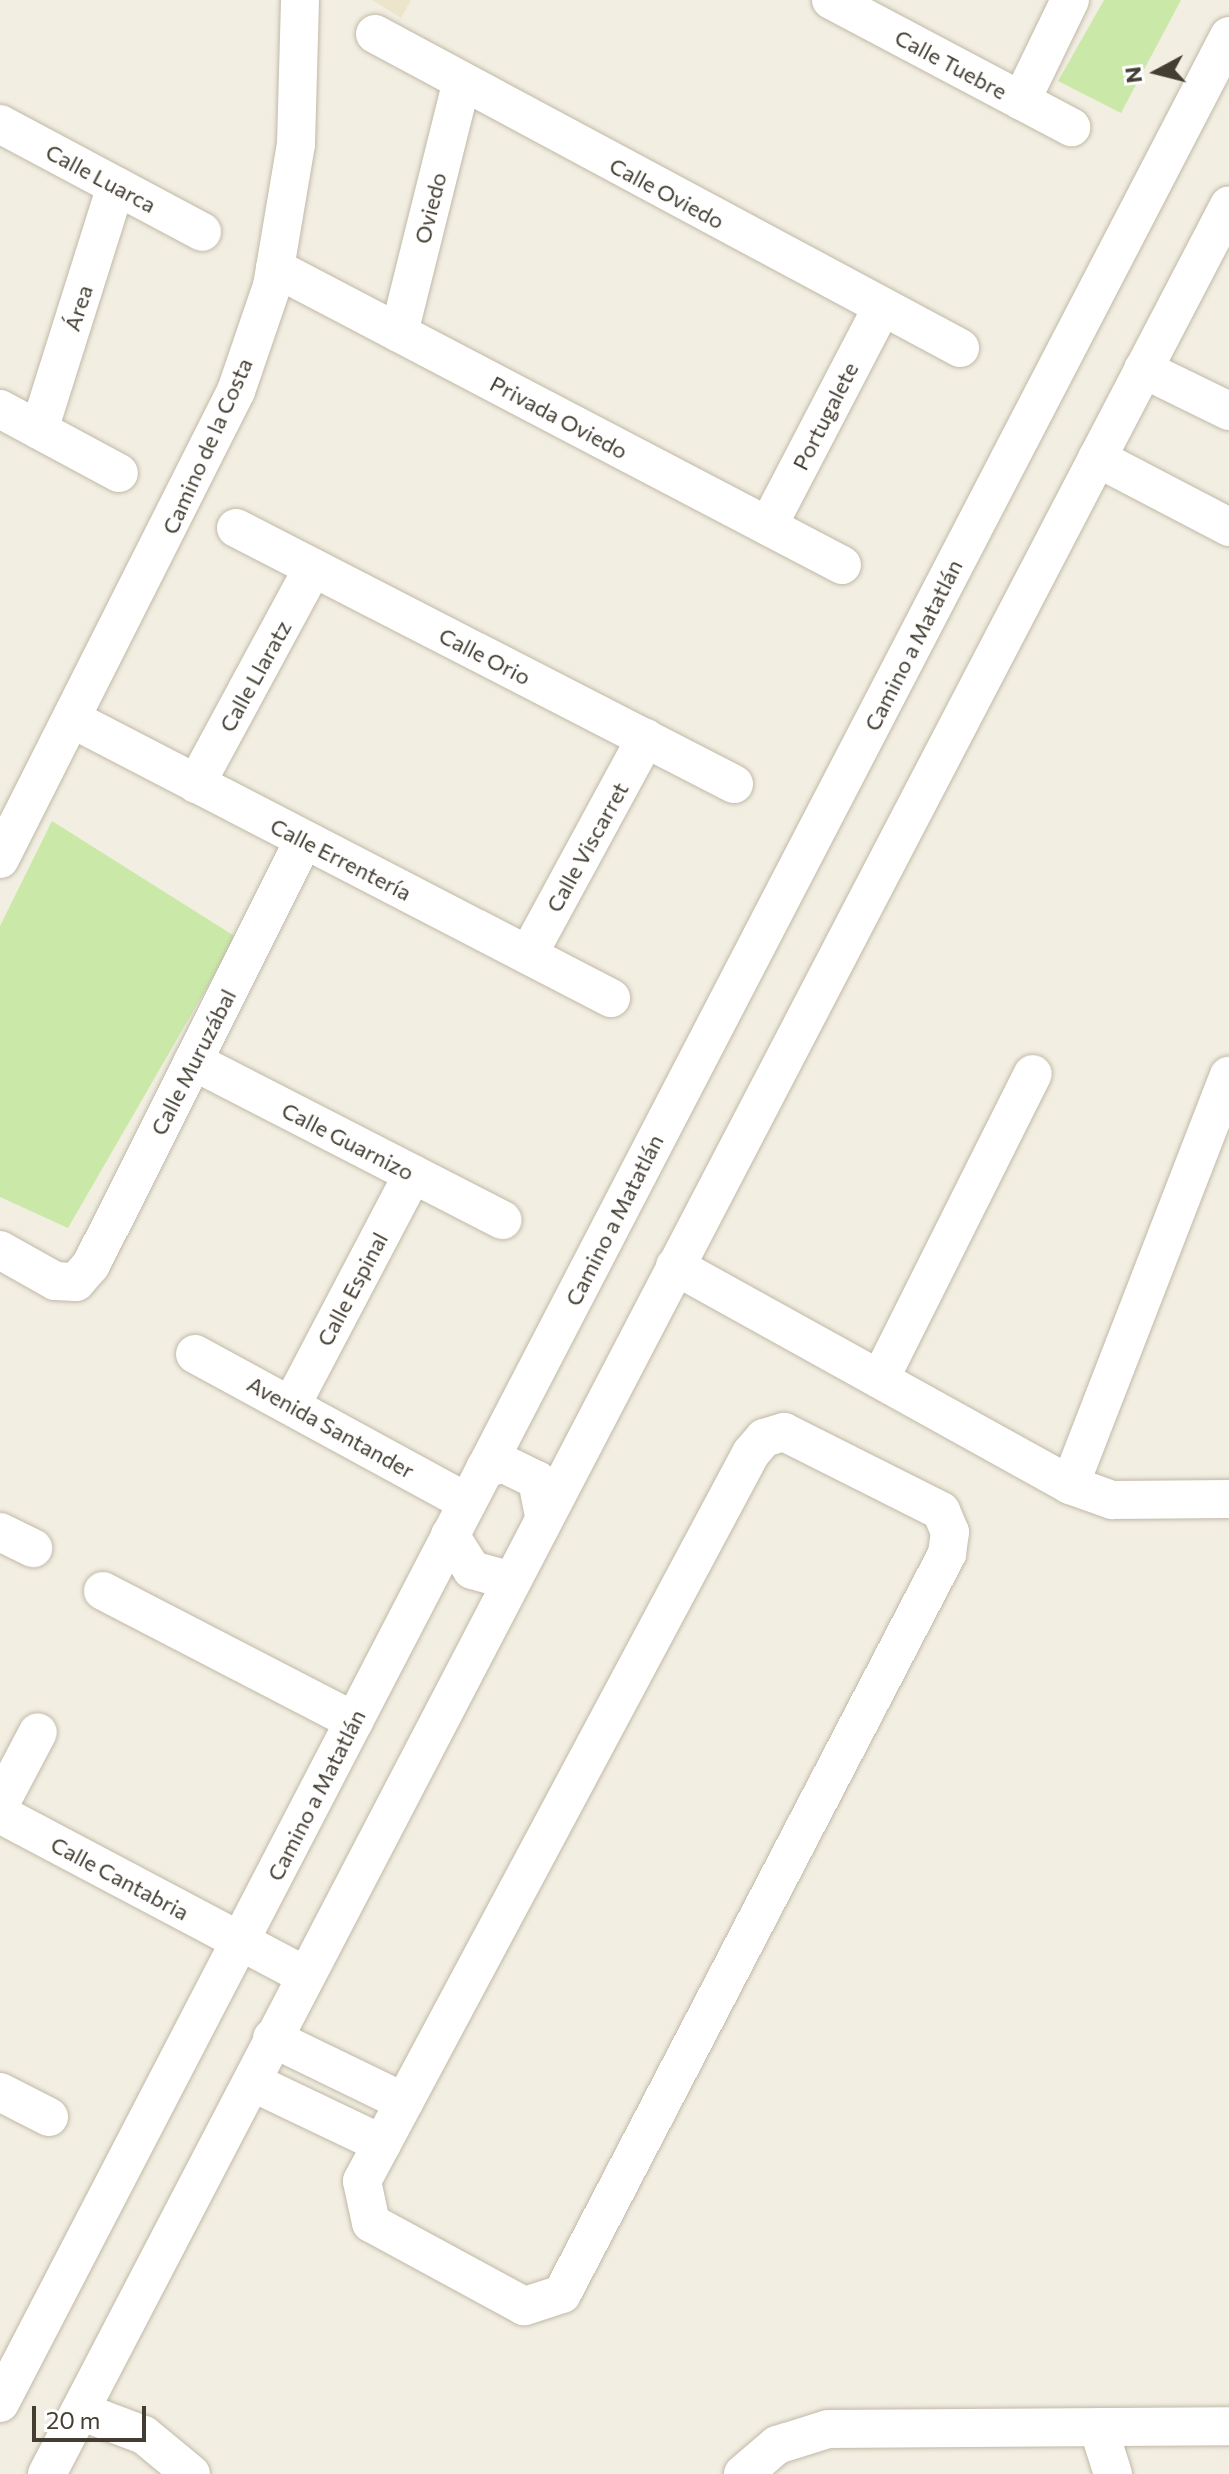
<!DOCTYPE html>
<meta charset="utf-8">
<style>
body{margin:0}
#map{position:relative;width:1229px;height:2474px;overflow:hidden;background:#f2eee2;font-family:Commissioner,sans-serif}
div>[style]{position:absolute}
.education>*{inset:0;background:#ece4cb}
.green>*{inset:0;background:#cae9a8}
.roads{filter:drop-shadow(0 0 2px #c1b9a7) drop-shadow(0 0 2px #c1b9a7)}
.minor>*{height:38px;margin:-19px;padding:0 19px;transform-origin:19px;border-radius:19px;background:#fff}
span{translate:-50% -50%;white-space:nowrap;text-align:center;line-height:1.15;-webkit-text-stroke:6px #fff;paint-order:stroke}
.street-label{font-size:22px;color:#443e32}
.north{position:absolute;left:1117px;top:32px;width:80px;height:80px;-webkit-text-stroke:6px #fff;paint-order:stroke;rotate:263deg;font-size:22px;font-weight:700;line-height:32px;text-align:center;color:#443e32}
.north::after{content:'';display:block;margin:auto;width:28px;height:36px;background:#443e32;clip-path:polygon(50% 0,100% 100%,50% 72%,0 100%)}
.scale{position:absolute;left:32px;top:2406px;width:114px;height:36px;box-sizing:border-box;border:4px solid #443e32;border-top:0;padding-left:10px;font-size:24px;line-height:28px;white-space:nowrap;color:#443e32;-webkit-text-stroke:6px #fff;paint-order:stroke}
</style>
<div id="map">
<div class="education">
<i style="clip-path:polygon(372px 0,411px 0,401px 18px)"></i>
</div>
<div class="green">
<i style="clip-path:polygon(1104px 0,1181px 0,1121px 113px,1058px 81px)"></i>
<i style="clip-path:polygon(52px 821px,236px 937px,68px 1228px,0 1197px,0 926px)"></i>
</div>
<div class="roads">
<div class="minor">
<i style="left:831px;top:0;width:272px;rotate:27.9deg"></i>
<i style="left:375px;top:34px;width:664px;rotate:28.22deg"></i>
<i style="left:1021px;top:101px;width:112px;rotate:-64.1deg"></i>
<i style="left:0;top:124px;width:229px;rotate:28.1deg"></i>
<i style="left:275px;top:268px;width:640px;rotate:27.65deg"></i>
<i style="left:399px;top:333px;width:257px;rotate:-76deg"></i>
<i style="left:1143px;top:369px;width:96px;rotate:26deg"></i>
<i style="left:0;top:409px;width:135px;rotate:28.3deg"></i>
<i style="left:39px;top:430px;width:256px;rotate:-72.5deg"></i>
<i style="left:1097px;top:458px;width:149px;rotate:27.6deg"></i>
<i style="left:768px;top:526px;width:247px;rotate:-62.5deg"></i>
<i style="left:236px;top:528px;width:560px;rotate:27.21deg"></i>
<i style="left:72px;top:719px;width:607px;rotate:27.37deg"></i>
<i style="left:196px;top:784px;width:246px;rotate:-61.6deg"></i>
<i style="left:0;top:859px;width:524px;rotate:-63.24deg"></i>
<i style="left:236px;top:391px;width:111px;rotate:-71.1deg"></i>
<i style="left:272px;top:286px;width:144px;rotate:-80.4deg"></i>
<i style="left:296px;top:144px;width:144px;rotate:-88.4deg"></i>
<i style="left:528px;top:955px;width:247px;rotate:-61.5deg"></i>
<i style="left:193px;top:1061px;width:348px;rotate:27.2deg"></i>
<i style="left:0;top:1250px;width:63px;rotate:29.4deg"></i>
<i style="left:55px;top:1281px;width:21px;rotate:3deg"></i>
<i style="left:76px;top:1282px;width:23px;rotate:-49deg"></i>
<i style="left:91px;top:1265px;width:476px;rotate:-63.4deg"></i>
<i style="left:675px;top:1266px;width:452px;rotate:29deg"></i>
<i style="left:1070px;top:1485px;width:45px;rotate:19.7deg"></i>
<i style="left:1112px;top:1500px;width:117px;rotate:-0.5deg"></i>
<i style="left:195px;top:1354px;width:310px;rotate:28.6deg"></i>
<i style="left:880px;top:1379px;width:341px;rotate:-63.4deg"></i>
<i style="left:292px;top:1404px;width:260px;rotate:-62.3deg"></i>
<i style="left:784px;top:1432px;width:176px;rotate:26.7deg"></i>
<i style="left:941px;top:1511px;width:23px;rotate:67deg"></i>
<i style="left:950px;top:1532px;width:22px;rotate:98deg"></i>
<i style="left:947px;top:1554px;width:834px;rotate:117.49deg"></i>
<i style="left:562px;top:2294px;width:40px;rotate:162deg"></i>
<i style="left:524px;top:2306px;width:174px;rotate:-151.5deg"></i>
<i style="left:371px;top:2223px;width:43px;rotate:-102.1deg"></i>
<i style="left:362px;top:2181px;width:825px;rotate:-61.88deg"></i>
<i style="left:751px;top:1453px;width:20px;rotate:-49deg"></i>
<i style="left:764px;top:1438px;width:21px;rotate:-17deg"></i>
<i style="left:485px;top:1468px;width:19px;rotate:-12deg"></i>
<i style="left:504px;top:1464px;width:37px;rotate:26deg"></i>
<i style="left:537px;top:1480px;width:38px;rotate:79deg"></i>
<i style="left:1070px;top:1485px;width:439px;rotate:-68.8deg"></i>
<i style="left:0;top:1532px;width:37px;rotate:26deg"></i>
<i style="left:450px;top:1535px;width:41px;rotate:57.8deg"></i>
<i style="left:472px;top:1570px;width:41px;rotate:15.4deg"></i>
<i style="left:103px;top:1591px;width:283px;rotate:27.4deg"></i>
<i style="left:0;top:1804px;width:81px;rotate:-62.2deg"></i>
<i style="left:0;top:1814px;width:346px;rotate:27.9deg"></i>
<i style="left:272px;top:2038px;width:147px;rotate:25.9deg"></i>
<i style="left:252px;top:2082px;width:144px;rotate:25.5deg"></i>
<i style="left:0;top:2092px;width:55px;rotate:27deg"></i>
<i style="left:0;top:2403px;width:2667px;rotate:-62.56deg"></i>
<i style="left:80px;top:2411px;width:68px;rotate:20.6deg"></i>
<i style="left:144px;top:2435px;width:61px;rotate:39.7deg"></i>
<i style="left:1098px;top:2427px;width:49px;rotate:72.3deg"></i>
<i style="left:47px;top:2474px;width:2558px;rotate:-62.48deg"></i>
<i style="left:743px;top:2474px;width:45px;rotate:-40.5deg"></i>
<i style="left:777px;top:2445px;width:53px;rotate:-17.4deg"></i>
<i style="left:828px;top:2429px;width:401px;rotate:-0.4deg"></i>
</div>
</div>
<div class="street-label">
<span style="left:951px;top:64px;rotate:28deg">Calle Tuebre</span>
<span style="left:101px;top:178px;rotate:28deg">Calle Luarca</span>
<span style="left:667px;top:193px;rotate:28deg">Calle Oviedo</span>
<span style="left:430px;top:208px;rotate:-76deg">Oviedo</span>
<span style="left:78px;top:308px;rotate:-72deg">Área</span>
<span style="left:825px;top:416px;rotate:-63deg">Portugalete</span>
<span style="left:559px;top:417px;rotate:28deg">Privada Oviedo</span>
<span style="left:207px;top:446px;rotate:-66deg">Camino de la Costa</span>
<span style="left:913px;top:645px;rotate:-63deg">Camino a Matatlán</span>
<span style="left:485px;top:656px;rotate:27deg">Calle Orio</span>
<span style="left:255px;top:676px;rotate:-61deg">Calle Llaratz</span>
<span style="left:587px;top:847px;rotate:-61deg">Calle Viscarret</span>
<span style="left:341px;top:859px;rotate:27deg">Calle Errentería</span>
<span style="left:193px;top:1062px;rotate:-63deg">Calle Muruzábal</span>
<span style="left:348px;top:1141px;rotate:27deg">Calle Guarnizo</span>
<span style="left:614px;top:1220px;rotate:-63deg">Camino a Matatlán</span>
<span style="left:352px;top:1289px;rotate:-62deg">Calle Espinal</span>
<span style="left:331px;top:1427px;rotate:29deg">Avenida Santander</span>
<span style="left:316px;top:1795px;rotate:-63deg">Camino a Matatlán</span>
<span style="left:120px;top:1878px;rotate:28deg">Calle Cantabria</span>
</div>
<div class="north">N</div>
<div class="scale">20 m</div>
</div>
